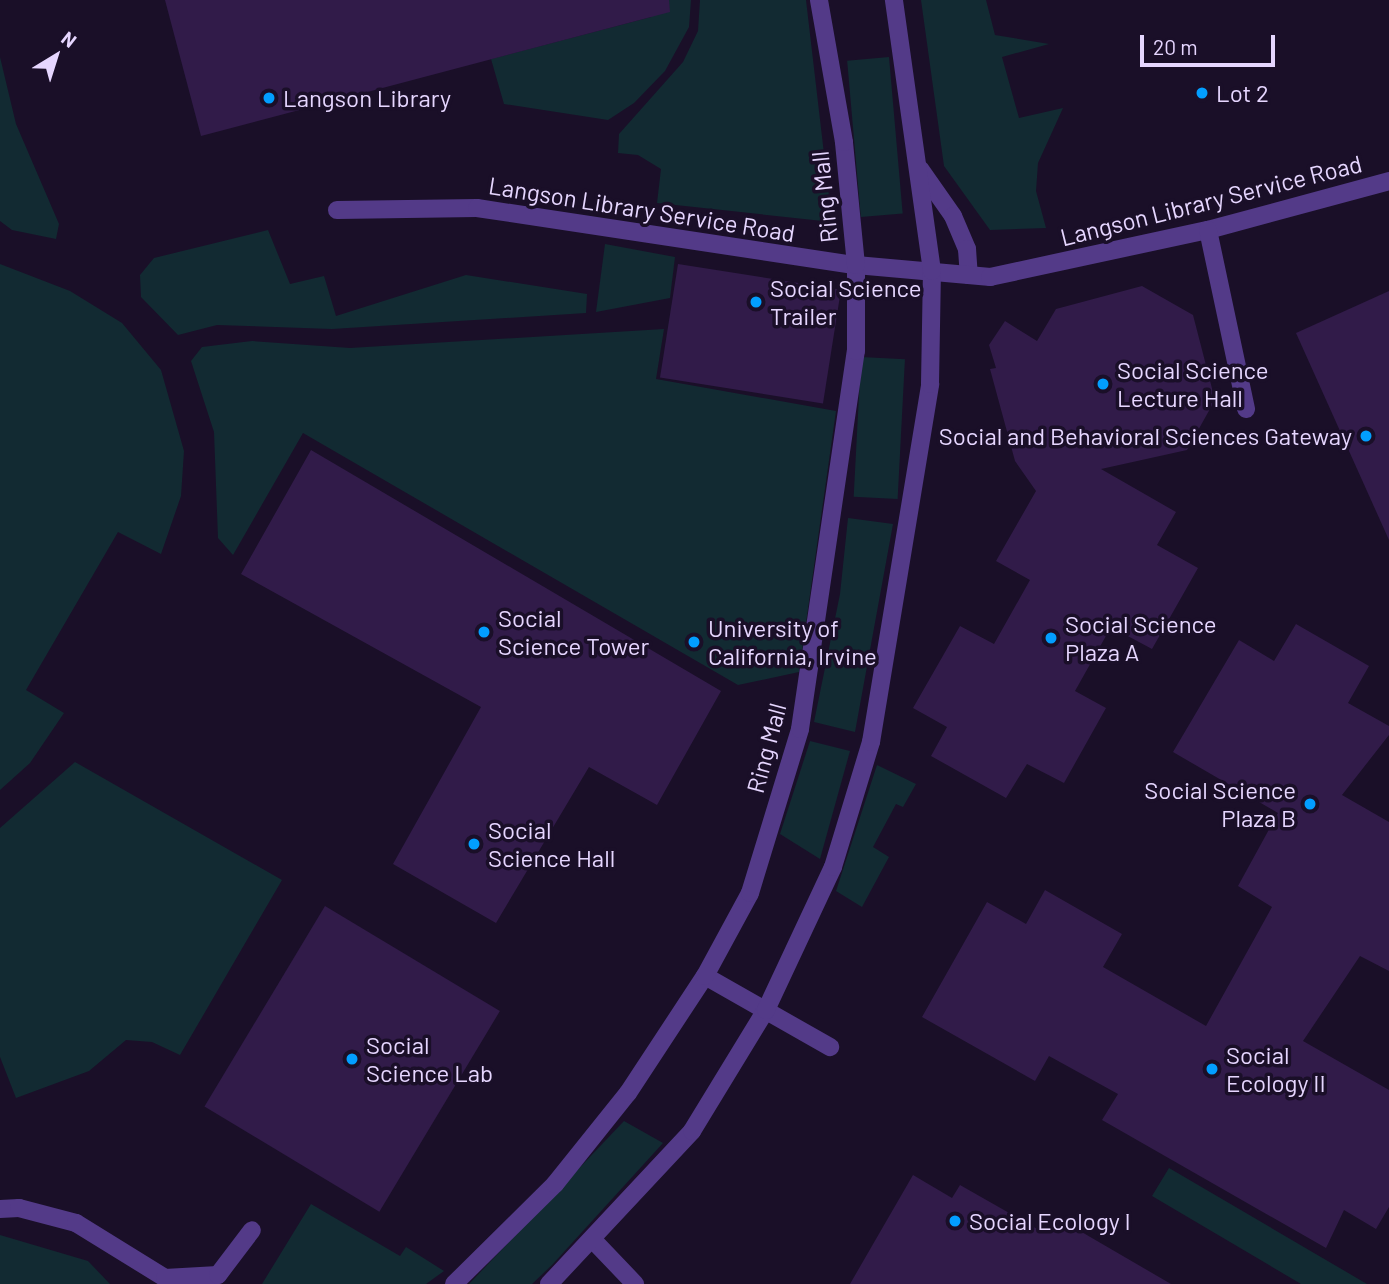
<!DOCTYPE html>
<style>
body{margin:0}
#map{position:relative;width:1389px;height:1284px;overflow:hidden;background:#1a0f28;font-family:Barlow,sans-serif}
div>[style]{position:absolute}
.green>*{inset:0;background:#122a32;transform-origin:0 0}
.building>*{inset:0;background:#311b49;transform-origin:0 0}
.minor>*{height:18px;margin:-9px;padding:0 9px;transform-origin:9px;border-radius:9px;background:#533a88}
.dots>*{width:19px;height:19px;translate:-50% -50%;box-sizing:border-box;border:4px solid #1a0f28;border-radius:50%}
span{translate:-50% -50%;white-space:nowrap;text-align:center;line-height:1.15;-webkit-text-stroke:7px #1a0f28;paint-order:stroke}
.poi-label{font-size:24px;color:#e6d6ff}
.left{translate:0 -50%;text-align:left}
.right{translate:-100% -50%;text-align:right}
.street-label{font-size:24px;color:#e6d6ff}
.north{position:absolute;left:21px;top:21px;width:70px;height:70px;-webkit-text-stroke:5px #1a0f28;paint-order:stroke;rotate:38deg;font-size:19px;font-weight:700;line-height:28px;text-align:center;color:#e6d6ff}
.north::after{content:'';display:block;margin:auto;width:24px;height:32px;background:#e6d6ff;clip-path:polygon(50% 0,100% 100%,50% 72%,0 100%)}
.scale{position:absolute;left:1140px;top:35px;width:135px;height:32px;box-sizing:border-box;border:4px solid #e6d6ff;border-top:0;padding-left:9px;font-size:21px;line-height:24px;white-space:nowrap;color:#e6d6ff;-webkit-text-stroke:5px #1a0f28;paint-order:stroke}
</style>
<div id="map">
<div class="green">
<i style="clip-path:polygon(647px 0,691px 0,689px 27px,665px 71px,634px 103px,608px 120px,504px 104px,491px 59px,651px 17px)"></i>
<i style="clip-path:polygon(700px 0,806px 0,832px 222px,657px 203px,661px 169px,638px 155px,618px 153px,619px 134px,683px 62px,698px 31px)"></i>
<i style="clip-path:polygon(921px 0,986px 0,995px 35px,1049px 44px,1002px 57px,1019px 118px,1063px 108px,1038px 163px,1036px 191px,1046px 228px,990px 230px,944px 166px)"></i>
<i style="clip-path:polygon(0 57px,16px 124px,59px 224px,56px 239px,12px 230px,0 221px)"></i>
<i style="left:889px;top:57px;width:157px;height:42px;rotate:85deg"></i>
<i style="clip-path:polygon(268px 230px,290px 284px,324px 276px,336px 316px,466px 275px,587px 294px,586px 313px,332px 329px,217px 325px,178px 335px,141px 297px,140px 275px,154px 258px)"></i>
<i style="clip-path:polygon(605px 244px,675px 257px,670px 298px,596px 312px)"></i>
<i style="clip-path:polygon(0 264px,70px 291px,122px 323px,161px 370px,184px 451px,181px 496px,161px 554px,118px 532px,26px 690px,64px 713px,30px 763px,0 790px)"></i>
<i style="clip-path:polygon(664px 329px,656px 379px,836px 411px,799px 672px,738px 685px,303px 433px,233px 555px,218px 538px,214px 432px,191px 361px,202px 347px,252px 341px,350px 348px)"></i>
<i style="left:861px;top:357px;width:44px;height:140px;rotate:3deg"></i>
<i style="clip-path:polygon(848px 518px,893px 524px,855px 732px,814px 722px,840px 594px)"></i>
<i style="clip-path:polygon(810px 741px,850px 751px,820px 859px,780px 834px)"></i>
<i style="clip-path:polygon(75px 762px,282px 880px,180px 1055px,152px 1042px,126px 1040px,89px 1071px,16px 1098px,0 1057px,0 828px)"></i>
<i style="clip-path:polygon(877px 765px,916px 784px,903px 807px,896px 804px,873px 847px,889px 857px,862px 907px,836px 891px)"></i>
<i style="clip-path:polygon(624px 1121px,663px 1143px,552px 1265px,532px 1284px,469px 1284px)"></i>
<i style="clip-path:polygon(1169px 1168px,1367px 1284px,1301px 1284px,1152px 1196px)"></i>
<i style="clip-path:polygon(311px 1204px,400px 1256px,406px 1247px,444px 1271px,426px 1284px,262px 1284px)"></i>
<i style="clip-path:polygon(0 1235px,88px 1261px,110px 1284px,0 1284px)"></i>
</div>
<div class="building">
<i style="clip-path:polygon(165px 0,669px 0,670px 12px,201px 136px)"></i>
<i style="left:678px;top:264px;width:165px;height:115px;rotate:9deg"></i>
<i style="clip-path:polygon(1142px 286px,1193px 315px,1215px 400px,1187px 450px,1101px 469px,1176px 512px,1157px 545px,1198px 568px,1152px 649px,1111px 627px,1075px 691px,1106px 708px,1064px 783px,1027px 764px,1006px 798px,931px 756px,947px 727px,913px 708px,960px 626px,994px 644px,1030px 580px,996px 561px,1036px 491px,1015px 461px,990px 369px,996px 368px,989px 345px,1005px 321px,1037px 341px,1056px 309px)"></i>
<i style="clip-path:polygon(1389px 291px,1389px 540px,1296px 333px)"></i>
<i style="clip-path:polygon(311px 450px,721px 691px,657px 805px,589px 767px,496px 923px,393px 864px,481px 707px,241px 574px)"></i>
<i style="clip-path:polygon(1296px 624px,1369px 666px,1348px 703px,1389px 726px,1389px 735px,1342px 795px,1389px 822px,1389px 971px,1360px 956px,1303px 1041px,1389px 1090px,1389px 1207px,1376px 1229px,1344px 1210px,1326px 1248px,1102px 1120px,1118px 1094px,1049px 1056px,1035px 1081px,922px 1017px,987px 902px,1026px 924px,1045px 890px,1122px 934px,1103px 967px,1206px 1026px,1272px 907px,1238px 886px,1278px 813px,1173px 752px,1239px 640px,1274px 661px)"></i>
<i style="left:325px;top:906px;width:204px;height:234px;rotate:31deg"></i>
<i style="clip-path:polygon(913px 1175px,952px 1198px,960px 1185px,1039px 1230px,1049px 1213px,1171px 1284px,850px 1284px)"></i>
</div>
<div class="minor">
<i style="left:920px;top:169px;width:57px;rotate:54.9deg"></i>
<i style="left:953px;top:216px;width:36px;rotate:67deg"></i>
<i style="left:967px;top:249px;width:26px;rotate:86deg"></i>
<i style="left:337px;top:210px;width:140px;rotate:-0.8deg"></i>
<i style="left:477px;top:208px;width:383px;rotate:8.6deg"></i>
<i style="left:856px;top:265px;width:135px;rotate:5.1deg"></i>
<i style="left:990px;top:277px;width:223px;rotate:-12.2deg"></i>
<i style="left:1208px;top:230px;width:188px;rotate:-15.1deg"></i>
<i style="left:1208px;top:230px;width:183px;rotate:78deg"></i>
<i style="left:705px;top:976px;width:144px;rotate:29.6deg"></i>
<i style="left:0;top:1209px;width:19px;rotate:-3deg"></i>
<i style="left:19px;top:1208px;width:59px;rotate:14.7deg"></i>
<i style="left:76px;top:1223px;width:105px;rotate:31.7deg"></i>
<i style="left:165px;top:1278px;width:53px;rotate:-3.2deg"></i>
<i style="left:218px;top:1275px;width:56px;rotate:-52.9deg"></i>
<i style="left:593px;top:1240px;width:61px;rotate:46.3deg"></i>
<i style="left:454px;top:1284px;width:142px;rotate:-44.7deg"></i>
<i style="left:555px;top:1184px;width:117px;rotate:-51.3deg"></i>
<i style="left:628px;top:1093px;width:140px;rotate:-56.7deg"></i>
<i style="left:705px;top:976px;width:94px;rotate:-61.5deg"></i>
<i style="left:750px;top:893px;width:171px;rotate:-73deg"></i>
<i style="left:800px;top:729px;width:382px;rotate:-81.6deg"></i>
<i style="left:856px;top:351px;width:86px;rotate:-90deg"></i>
<i style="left:856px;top:265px;width:124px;rotate:-95.6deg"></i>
<i style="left:844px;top:142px;width:144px;rotate:-100deg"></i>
<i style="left:549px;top:1284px;width:209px;rotate:-46.9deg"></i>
<i style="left:692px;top:1131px;width:142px;rotate:-58.6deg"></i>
<i style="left:766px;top:1010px;width:158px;rotate:-64.9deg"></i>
<i style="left:833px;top:867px;width:131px;rotate:-73.1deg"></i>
<i style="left:871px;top:742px;width:363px;rotate:-80.6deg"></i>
<i style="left:930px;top:384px;width:113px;rotate:-89deg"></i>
<i style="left:932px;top:271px;width:274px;rotate:-98deg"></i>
</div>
<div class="dots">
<i style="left:1202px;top:93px;background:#029eff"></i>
<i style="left:269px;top:98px;background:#029eff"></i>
<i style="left:756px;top:302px;background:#029eff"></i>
<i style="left:1103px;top:384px;background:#029eff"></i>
<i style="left:1366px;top:436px;background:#029eff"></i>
<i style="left:484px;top:632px;background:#029eff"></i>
<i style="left:1051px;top:638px;background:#029eff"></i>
<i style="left:694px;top:642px;background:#029eff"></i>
<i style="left:1310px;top:804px;background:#029eff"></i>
<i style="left:474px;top:844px;background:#029eff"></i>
<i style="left:352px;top:1059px;background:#029eff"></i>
<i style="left:1212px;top:1069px;background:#029eff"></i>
<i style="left:955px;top:1221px;background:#029eff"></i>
</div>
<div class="poi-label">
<span class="left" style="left:1216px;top:93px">Lot 2</span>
<span class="left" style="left:283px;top:98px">Langson Library</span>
<span class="left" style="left:770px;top:302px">Social Science<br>Trailer</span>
<span class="left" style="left:1117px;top:384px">Social Science<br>Lecture Hall</span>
<span class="right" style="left:1352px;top:436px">Social and Behavioral Sciences Gateway</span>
<span class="left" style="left:498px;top:632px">Social<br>Science Tower</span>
<span class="left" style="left:1065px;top:638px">Social Science<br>Plaza A</span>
<span class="left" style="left:708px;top:642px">University of<br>California, Irvine</span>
<span class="right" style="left:1296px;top:804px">Social Science<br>Plaza B</span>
<span class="left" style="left:488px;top:844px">Social<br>Science Hall</span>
<span class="left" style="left:366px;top:1059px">Social<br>Science Lab</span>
<span class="left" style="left:1226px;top:1069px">Social<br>Ecology II</span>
<span class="left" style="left:969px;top:1221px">Social Ecology I</span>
</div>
<div class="street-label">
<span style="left:824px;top:197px;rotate:-96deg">Ring Mall</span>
<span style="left:1211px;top:200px;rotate:-14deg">Langson Library Service Road</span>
<span style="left:642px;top:209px;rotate:9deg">Langson Library Service Road</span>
<span style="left:766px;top:748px;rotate:-75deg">Ring Mall</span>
</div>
<div class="north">N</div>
<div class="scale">20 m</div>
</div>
